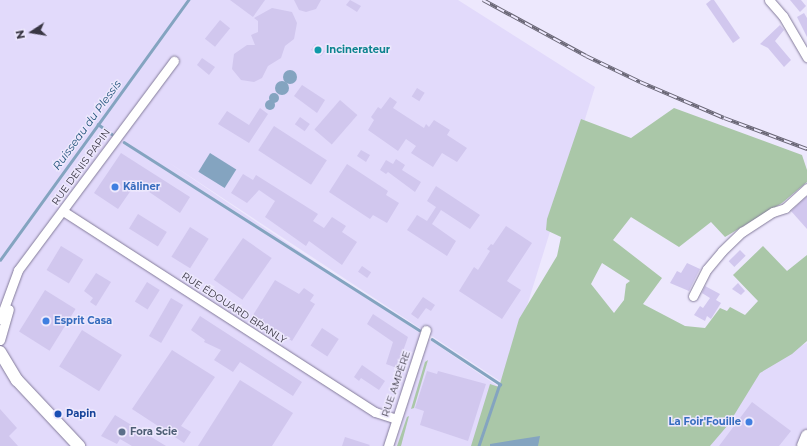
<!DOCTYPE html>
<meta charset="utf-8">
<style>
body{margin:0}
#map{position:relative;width:807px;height:446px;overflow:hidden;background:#ede8fd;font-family:Montserrat,sans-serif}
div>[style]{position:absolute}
.built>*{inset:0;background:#e2dafb}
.green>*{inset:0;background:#aac7a8}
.water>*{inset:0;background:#84a4c0;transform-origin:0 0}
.round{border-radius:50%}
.stream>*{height:2.5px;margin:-1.25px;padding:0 1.25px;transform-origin:1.25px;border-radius:1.25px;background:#84a4c0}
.building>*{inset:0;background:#d1c7ee;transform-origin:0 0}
.roads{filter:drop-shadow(0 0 1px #837b9a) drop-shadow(0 0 1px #837b9a)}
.minor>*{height:9px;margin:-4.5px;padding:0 4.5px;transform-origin:4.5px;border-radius:4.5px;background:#fff}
.major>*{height:12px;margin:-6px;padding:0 6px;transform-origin:6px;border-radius:6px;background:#fff}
.rail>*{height:4px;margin-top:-2px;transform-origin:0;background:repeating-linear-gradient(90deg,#ede8fd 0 8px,#696675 0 16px);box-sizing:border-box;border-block:1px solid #696675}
.dots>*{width:11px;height:11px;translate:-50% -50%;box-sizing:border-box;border:2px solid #ede8fd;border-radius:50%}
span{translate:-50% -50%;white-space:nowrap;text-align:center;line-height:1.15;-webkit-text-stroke:3px #ede8fd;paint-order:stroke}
.culture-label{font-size:10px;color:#0d838f;font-weight:700}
.left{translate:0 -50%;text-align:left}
.street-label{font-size:10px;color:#393643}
.shop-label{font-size:10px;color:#366cbe;font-weight:700}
.right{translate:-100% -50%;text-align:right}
.transit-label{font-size:10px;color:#164399;font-weight:700}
.service-label{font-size:10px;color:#4e5e75;font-weight:700}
.water-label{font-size:11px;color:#22547b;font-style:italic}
.north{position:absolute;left:12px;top:12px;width:40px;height:40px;-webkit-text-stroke:3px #ede8fd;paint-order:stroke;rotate:258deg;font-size:11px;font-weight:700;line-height:16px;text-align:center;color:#393643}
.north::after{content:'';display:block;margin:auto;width:14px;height:18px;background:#393643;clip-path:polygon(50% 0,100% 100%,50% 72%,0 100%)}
</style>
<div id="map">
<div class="built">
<i style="clip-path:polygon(0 0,458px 0,595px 87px,503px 383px,168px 162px,502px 389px,485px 446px,0 446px)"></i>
<i style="clip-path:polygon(807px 343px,807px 446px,698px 446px,758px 367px)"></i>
</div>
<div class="green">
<i style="clip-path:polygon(evenodd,674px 108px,802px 155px,807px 170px,807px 182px,782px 203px,725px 237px,711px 222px,679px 247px,631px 217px,613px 240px,662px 278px,643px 304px,685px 326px,705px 328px,720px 308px,727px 311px,730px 307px,745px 315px,758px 301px,733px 275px,763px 246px,787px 271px,807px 255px,807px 341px,792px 354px,760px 373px,728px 425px,710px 446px,471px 446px,490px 384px,499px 387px,519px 319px,557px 256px,561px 237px,546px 230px,547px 219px,581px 119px,631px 138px,674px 108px,602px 263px,630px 281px,626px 284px,624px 300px,614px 313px,591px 284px,602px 263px)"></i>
<i style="clip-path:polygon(428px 360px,414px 408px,411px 409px,425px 362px)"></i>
<i style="clip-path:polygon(409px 416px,401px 446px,397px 446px,407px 417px)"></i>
</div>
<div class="water">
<i class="round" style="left:283px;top:70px;width:14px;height:14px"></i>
<i class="round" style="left:275px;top:81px;width:14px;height:14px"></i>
<i class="round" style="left:269px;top:93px;width:10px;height:10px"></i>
<i class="round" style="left:265px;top:100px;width:10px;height:10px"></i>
<i style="left:210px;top:153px;width:31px;height:22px;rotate:32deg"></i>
<i style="clip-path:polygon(540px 436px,538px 446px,490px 446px,490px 444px)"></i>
</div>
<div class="stream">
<i style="left:98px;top:124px;width:17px;rotate:36deg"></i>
<i style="left:124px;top:142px;width:350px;rotate:32.5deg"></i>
<i style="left:0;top:260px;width:321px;rotate:-54.1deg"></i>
<i style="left:432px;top:339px;width:82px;rotate:33.5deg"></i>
<i style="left:500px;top:384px;width:65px;rotate:108.7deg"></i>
</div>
<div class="building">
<i style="clip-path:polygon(230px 0,265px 0,253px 17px)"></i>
<i style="clip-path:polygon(294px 0,321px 0,316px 9px,306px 12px,299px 10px)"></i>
<i style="clip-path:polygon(350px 0,361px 6px,357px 12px,346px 5px)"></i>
<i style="clip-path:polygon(711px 0,714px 0,740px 38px,733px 43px,706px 4px)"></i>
<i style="clip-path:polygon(790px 0,801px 0,806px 6px,800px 12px)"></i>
<i style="clip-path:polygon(272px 8px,292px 12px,297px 23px,294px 39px,285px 46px,281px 58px,268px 66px,262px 78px,254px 82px,241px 80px,232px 69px,234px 54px,247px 45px,255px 45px,251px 35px,258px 32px,258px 21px,254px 18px)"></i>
<i style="clip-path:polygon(804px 13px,807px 18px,807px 37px,797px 17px)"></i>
<i style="left:220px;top:20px;width:13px;height:24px;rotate:39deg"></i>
<i style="clip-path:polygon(780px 25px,784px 30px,775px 41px,791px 60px,784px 67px,768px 48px,760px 44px)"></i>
<i style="clip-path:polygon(315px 44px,325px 51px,321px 56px,311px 50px)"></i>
<i style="clip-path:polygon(202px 58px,215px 67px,209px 75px,197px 65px)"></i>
<i style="clip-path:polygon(302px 85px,325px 100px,317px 113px,294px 96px)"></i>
<i style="left:417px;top:88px;width:9px;height:10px;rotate:32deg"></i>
<i style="clip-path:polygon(390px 97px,397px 102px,393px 108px,424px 128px,426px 124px,429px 127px,434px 120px,450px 130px,447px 135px,467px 148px,457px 162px,442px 153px,433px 167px,411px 153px,416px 146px,406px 139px,398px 151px,368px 130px,374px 120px,371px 117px,378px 107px,381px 109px)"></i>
<i style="left:340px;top:100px;width:23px;height:39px;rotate:41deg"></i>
<i style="clip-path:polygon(260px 108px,268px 114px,249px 143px,218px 124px,227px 111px,249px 125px)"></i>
<i style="left:300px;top:117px;width:12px;height:9px;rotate:35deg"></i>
<i style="left:274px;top:126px;width:63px;height:29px;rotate:33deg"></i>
<i style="clip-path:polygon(361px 150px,370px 155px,366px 162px,357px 156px)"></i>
<i style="clip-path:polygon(121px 153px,190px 197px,180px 213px,136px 183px,118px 209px,94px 193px)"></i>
<i style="clip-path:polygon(396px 159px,405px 165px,402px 170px,421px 182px,415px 192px,388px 172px,386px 174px,380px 170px,386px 160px,393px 164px)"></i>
<i style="clip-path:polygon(347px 164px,388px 191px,386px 195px,399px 203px,387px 223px,373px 215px,370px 219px,329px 192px)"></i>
<i style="clip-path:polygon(243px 174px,253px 180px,256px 175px,318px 214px,313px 221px,324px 228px,332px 217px,346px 226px,342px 232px,357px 242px,342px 265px,309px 241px,306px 246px,265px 217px,275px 201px,259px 190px,247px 203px,231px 193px)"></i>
<i style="clip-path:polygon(436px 186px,480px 215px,470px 229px,441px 210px,432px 224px,456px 241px,447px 256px,407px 230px,417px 215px,427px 221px,436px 207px,427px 201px)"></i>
<i style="clip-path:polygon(807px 196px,807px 229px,791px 211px)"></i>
<i style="left:138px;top:214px;width:34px;height:17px;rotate:32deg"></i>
<i style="clip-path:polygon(506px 226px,532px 243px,507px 281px,521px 290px,502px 319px,459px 291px,474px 267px,478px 270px,490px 251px,487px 249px,491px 244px,493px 245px)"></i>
<i style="left:190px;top:227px;width:22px;height:35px;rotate:32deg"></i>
<i style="left:243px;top:238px;width:35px;height:51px;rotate:35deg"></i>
<i style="left:61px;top:246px;width:26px;height:28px;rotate:31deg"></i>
<i style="left:740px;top:250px;width:8px;height:16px;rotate:45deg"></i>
<i style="clip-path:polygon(687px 263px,700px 269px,689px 291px,670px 283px,677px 271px,681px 273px)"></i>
<i style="left:362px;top:266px;width:11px;height:7px;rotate:34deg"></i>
<i style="clip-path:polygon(96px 273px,111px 282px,96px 306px,90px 302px,93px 298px,84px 291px)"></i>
<i style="clip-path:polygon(275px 280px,299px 294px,304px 288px,314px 295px,310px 301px,315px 304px,292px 341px,253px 315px)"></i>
<i style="left:147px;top:282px;width:15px;height:23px;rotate:32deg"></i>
<i style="clip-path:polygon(738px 283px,745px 291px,741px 295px,732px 289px)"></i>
<i style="clip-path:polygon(705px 286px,720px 294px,716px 300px,721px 303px,711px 319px,707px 316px,705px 321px,694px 315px,700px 306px,703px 308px,710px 298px,702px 293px)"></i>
<i style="left:45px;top:290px;width:36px;height:49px;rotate:32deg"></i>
<i style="clip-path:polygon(423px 297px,435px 305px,431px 311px,426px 308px,418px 319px,411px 314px)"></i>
<i style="left:171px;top:298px;width:14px;height:44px;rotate:30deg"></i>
<i style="clip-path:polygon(373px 314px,408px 337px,397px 368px,386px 364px,393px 342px,367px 324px)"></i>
<i style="clip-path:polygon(200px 316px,302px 382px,293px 396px,240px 362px,233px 372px,214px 360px,221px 350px,204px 342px,205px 340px,191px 330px)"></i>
<i style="left:322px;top:328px;width:20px;height:21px;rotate:33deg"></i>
<i style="left:82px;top:330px;width:47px;height:43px;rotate:32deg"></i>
<i style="clip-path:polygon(172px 350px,215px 377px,181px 426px,191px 432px,184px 443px,132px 409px)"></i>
<i style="clip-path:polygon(362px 365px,385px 381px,379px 390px,361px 378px,359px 381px,354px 377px)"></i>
<i style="clip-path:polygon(427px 371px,437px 374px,438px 371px,486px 384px,468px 441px,420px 425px,424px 411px,415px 408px)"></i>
<i style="clip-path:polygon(240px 380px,293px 413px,272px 446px,198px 446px)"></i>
<i style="clip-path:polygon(752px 402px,791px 431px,779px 446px,719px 446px)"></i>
<i style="clip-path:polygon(0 409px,17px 428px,9px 436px,18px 446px,0 446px)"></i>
<i style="clip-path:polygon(115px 415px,166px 446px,132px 446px,120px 439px,117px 444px,101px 436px)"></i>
<i style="clip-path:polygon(345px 437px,370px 445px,369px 446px,342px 446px)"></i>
</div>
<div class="roads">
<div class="minor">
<i style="left:769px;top:0;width:21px;rotate:49deg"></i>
<i style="left:783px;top:16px;width:48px;rotate:59.7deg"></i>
<i style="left:63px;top:211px;width:371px;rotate:32.8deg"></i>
<i style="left:375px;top:412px;width:22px;rotate:18deg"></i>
<i style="left:693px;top:296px;width:30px;rotate:-63deg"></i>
<i style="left:707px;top:269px;width:23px;rotate:-50deg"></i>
<i style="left:722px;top:251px;width:28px;rotate:-44deg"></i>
<i style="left:742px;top:232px;width:37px;rotate:-33deg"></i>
<i style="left:773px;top:212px;width:13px;rotate:-18deg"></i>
<i style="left:785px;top:208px;width:30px;rotate:-42deg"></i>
<i style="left:0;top:319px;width:52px;rotate:-69.8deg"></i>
<i style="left:18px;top:270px;width:261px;rotate:-53.3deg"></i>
<i style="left:0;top:340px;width:32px;rotate:-74deg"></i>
<i style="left:388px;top:446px;width:122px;rotate:-71.9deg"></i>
</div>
<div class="major">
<i style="left:0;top:352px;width:33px;rotate:59deg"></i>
<i style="left:17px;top:380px;width:91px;rotate:46.8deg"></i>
<i style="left:803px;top:446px;width:11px;rotate:-68deg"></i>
</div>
</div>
<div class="rail">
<i style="left:483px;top:0;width:117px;rotate:28.5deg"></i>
<i style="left:586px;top:56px;width:60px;rotate:25.7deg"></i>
<i style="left:640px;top:82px;width:91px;rotate:23.2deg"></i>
<i style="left:724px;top:118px;width:89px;rotate:20.5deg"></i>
</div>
<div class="dots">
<i style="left:318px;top:50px;background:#0f9aa8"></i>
<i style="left:115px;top:187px;background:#3f7fe0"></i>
<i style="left:46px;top:321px;background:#3f7fe0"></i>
<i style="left:58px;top:414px;background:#1a4fb4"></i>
<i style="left:749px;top:422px;background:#3f7fe0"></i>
<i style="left:122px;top:432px;background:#5c6f8a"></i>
</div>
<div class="culture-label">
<span class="left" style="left:326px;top:50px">Incinerateur</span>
</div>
<div class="street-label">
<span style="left:81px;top:167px;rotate:-54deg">RUE DENIS PAPIN</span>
<span style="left:234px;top:308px;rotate:33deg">RUE ÉDOUARD BRANLY</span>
<span style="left:396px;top:384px;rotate:-71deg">RUE AMPÈRE</span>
</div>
<div class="shop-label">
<span class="left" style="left:123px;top:187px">Kâliner</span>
<span class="left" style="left:54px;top:321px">Esprit Casa</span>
<span class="right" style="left:741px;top:422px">La Foir'Fouille</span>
</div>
<div class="transit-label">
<span class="left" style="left:66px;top:414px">Papin</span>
</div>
<div class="service-label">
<span class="left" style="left:130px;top:432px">Fora Scie</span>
</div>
<div class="water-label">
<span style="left:87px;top:125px;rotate:-54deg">Ruisseau du Plessis</span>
</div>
<div class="north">N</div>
</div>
